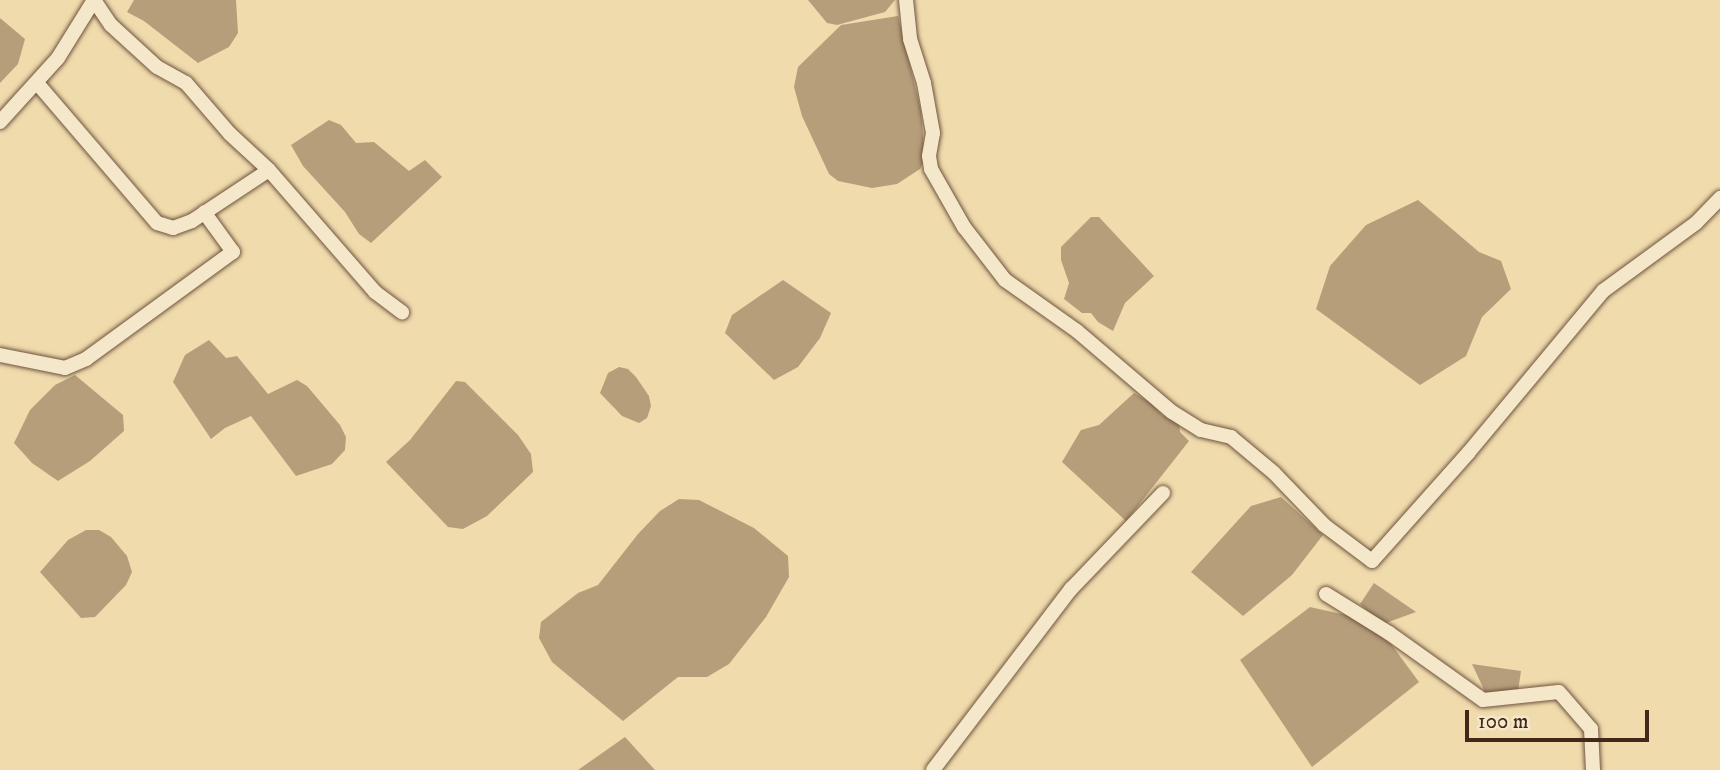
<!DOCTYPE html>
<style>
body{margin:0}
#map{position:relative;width:1720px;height:770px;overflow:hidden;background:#f0dbad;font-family:"IM FELL DW Pica",serif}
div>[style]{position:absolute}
.water>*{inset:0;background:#b69e7b}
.roads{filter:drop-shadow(0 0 2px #6f543e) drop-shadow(0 0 2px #6f543e)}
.minor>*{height:14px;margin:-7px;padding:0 7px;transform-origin:7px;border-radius:7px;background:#f5e8ca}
span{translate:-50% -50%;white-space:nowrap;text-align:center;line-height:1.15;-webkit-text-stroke:5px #f5e8ca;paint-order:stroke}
.scale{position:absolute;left:1465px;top:710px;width:184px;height:32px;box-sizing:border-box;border:4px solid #442719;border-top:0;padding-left:9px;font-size:21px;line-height:24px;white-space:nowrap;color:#442719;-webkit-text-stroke:5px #f5e8ca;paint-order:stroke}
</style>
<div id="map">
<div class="water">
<i style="clip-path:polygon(134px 0,236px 0,238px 33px,229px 47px,198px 63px,144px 21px,127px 12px)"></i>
<i style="clip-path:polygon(808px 0,895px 0,885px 12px,837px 25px,827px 23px)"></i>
<i style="clip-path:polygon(898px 16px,921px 111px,925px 159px,920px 169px,897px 184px,872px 188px,838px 181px,829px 174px,802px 116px,794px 87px,798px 67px,841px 25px)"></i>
<i style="clip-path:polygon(0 18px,25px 39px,18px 64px,0 83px)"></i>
<i style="clip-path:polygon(329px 120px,341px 125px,356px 143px,374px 142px,409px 171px,425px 160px,442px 177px,371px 243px,359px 234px,345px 212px,303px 166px,291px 145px)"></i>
<i style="clip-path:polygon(1418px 200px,1479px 252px,1501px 261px,1511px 289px,1482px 317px,1466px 356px,1420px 385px,1316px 309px,1330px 266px,1366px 225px)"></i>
<i style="clip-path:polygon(1091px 217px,1099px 217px,1154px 276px,1125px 303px,1113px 331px,1098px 322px,1091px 313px,1082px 313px,1064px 299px,1069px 283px,1061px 260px,1061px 247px)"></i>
<i style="clip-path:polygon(783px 280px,831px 313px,820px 338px,798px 367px,774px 380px,725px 333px,732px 315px)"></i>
<i style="clip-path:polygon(209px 340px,226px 358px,237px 356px,268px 394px,297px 380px,307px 386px,340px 425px,346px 437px,345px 450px,332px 464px,296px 476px,251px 416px,225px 428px,211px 439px,173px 382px,185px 355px)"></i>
<i style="clip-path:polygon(619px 367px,628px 369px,636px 377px,649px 396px,651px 406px,647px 418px,639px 423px,622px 416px,600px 393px,608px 373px)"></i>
<i style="clip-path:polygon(75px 375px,123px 415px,124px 431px,90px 461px,58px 481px,32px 463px,14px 443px,30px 410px,55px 385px)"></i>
<i style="clip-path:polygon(456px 381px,465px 382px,518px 435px,531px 454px,533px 472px,487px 516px,463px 529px,448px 527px,386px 462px,410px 440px)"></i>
<i style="clip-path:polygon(1134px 393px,1151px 403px,1162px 415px,1179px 423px,1180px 432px,1189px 441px,1126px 521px,1062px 462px,1081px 430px,1099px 425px)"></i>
<i style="clip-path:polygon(1281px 497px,1323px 535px,1292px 575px,1243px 616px,1191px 572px,1251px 506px)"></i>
<i style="clip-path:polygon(679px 499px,699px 500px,754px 528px,788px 556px,789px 577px,766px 617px,729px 664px,707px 677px,678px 677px,623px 721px,552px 662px,539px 638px,541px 622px,578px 593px,598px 585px,638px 534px,660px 511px)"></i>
<i style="clip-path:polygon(86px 530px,99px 530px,111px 537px,127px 556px,132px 572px,126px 585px,95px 617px,81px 618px,40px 572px,68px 540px)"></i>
<i style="clip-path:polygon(1374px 583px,1416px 612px,1383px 624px,1360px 604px)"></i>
<i style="clip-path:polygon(1310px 607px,1355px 617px,1391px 644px,1419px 682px,1312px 767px,1240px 660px)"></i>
<i style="clip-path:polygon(1472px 664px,1521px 671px,1518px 691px,1486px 694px)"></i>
<i style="clip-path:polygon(625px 737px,655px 770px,578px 770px)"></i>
</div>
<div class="roads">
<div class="minor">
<i style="left:94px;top:0;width:30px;rotate:56deg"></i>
<i style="left:111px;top:25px;width:62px;rotate:42.4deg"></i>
<i style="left:157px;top:67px;width:33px;rotate:29deg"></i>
<i style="left:186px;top:83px;width:67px;rotate:49.2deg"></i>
<i style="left:230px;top:134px;width:53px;rotate:42.7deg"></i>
<i style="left:269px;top:170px;width:162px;rotate:49deg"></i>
<i style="left:375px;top:292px;width:34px;rotate:37deg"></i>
<i style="left:906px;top:0;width:39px;rotate:84deg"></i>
<i style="left:910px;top:39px;width:46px;rotate:72.3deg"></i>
<i style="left:924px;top:83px;width:51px;rotate:79.8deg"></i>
<i style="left:933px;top:133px;width:23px;rotate:100deg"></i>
<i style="left:929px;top:156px;width:13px;rotate:81deg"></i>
<i style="left:931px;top:169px;width:67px;rotate:60.4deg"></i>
<i style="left:964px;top:227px;width:67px;rotate:52.3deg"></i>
<i style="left:1005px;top:280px;width:88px;rotate:35.3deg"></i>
<i style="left:1077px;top:331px;width:125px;rotate:40.5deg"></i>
<i style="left:1172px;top:412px;width:34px;rotate:32deg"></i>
<i style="left:1201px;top:430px;width:31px;rotate:13deg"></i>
<i style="left:1231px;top:437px;width:56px;rotate:39.9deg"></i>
<i style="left:1274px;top:473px;width:72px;rotate:46.1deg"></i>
<i style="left:1324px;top:525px;width:60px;rotate:36.9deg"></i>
<i style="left:1372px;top:561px;width:146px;rotate:-48.3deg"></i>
<i style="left:1469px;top:452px;width:209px;rotate:-50.2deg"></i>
<i style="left:1603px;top:291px;width:115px;rotate:-36.2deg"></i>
<i style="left:1696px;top:223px;width:35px;rotate:-46deg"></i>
<i style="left:37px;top:83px;width:184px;rotate:49.4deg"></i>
<i style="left:157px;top:223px;width:17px;rotate:17deg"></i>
<i style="left:173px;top:228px;width:20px;rotate:-20deg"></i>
<i style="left:192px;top:221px;width:92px;rotate:-33.5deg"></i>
<i style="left:0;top:122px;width:86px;rotate:-47.8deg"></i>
<i style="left:58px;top:58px;width:68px;rotate:-58.2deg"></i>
<i style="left:0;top:355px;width:66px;rotate:11.3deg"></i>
<i style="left:65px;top:368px;width:23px;rotate:-23deg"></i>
<i style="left:86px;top:359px;width:182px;rotate:-36.1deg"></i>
<i style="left:233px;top:252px;width:49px;rotate:-125.9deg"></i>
<i style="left:1326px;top:594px;width:74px;rotate:31.8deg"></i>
<i style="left:1389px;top:633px;width:115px;rotate:35.5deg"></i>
<i style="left:1483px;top:700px;width:76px;rotate:-6deg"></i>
<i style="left:1559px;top:692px;width:49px;rotate:49.1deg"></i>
<i style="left:1591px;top:729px;width:41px;rotate:87.2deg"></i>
<i style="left:933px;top:770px;width:228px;rotate:-52.7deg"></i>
<i style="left:1071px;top:589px;width:133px;rotate:-46.2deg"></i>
</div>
</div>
<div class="scale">100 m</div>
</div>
